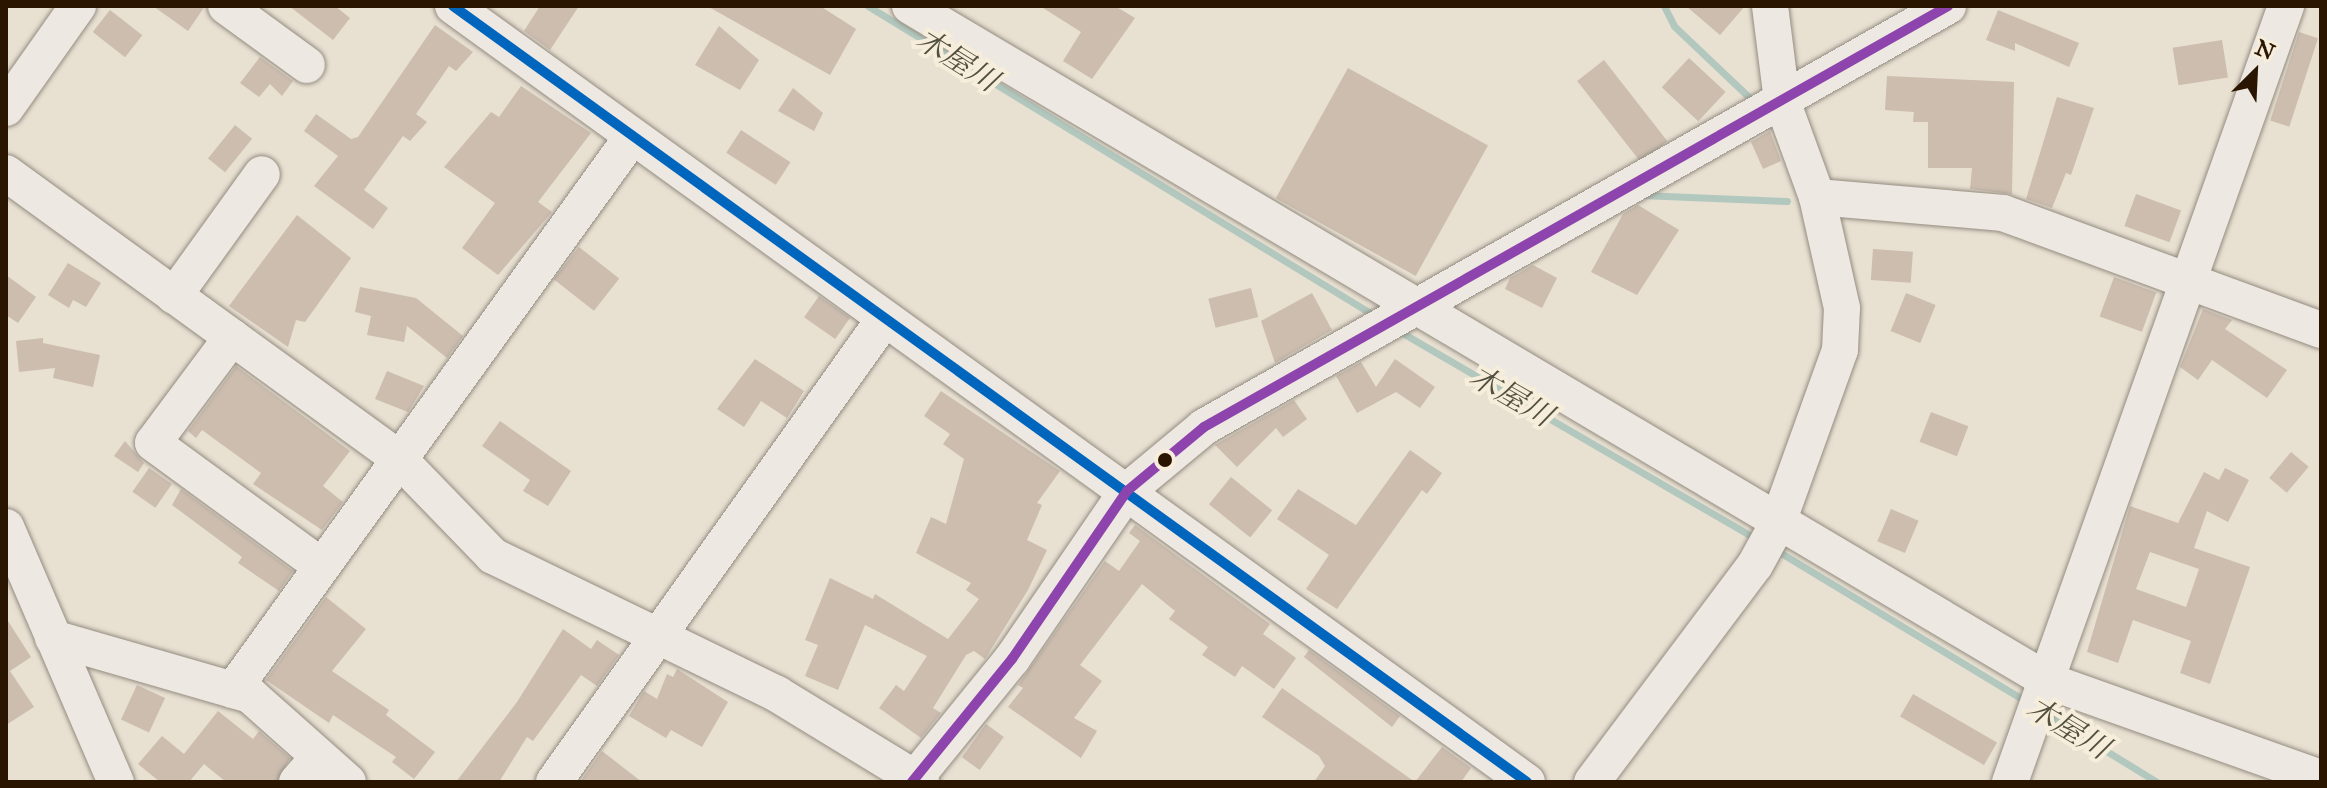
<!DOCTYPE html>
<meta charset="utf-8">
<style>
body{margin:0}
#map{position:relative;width:2327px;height:788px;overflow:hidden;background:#e8e0d1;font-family:"IM FELL Great Primer","Noto Serif JP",serif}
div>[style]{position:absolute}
.stream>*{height:7px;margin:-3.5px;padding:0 3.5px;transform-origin:3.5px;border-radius:3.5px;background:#b2c8be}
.building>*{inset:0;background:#ccbdaf;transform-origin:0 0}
.roads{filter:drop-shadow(0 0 2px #938c81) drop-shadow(0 0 2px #938c81)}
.minor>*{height:36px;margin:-18px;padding:0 18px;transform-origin:18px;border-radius:18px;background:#ede8e1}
.bus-1>*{height:10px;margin:-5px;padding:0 5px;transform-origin:5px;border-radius:5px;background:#0065bd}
.bus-2>*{height:10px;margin:-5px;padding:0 5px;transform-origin:5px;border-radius:5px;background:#8e44ad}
.dots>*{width:22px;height:22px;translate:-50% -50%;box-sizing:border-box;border:4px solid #f7eddb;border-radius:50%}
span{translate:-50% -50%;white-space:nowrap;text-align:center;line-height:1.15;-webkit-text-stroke:8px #f7eddb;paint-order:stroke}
.water-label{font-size:30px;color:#525040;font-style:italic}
.frame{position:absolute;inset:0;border:8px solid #2a1500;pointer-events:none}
.north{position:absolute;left:2215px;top:32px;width:80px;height:80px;-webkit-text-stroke:6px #f7eddb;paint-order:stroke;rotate:24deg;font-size:22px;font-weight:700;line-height:32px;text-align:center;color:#2a1500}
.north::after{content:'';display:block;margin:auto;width:28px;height:36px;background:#2a1500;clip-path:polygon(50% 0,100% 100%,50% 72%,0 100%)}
</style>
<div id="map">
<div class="stream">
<i style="left:868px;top:6px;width:594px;rotate:31.44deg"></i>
<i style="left:1664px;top:6px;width:22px;rotate:63deg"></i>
<i style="left:1674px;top:26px;width:112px;rotate:43.5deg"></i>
<i style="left:1641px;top:195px;width:146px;rotate:2.4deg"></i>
<i style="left:1399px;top:331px;width:415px;rotate:30.2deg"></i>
<i style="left:1776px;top:550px;width:296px;rotate:31.2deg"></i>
<i style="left:2046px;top:714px;width:130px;rotate:31.5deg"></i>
</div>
<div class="building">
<i style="clip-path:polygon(153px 6px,205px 6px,188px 31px)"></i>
<i style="clip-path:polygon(289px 6px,335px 6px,350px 18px,333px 40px)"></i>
<i style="clip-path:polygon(540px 6px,579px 6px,550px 50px,524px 31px)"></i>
<i style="clip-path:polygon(707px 6px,820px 6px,856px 29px,830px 75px)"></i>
<i style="clip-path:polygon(1040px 6px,1115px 6px,1135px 18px,1092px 79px,1063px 61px,1081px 32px)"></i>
<i style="clip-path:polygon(1686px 6px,1745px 6px,1720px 35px)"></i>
<i style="left:110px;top:10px;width:41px;height:28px;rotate:38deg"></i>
<i style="clip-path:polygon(1998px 10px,2079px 43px,2069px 67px,2015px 43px,2015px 51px,1986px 40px)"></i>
<i style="clip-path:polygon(435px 25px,473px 52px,456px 71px,449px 66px,416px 114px,427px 122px,410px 141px,403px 136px,364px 190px,388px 208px,373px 229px,314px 186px,338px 156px,304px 131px,316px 114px,351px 139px,358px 137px)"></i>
<i style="clip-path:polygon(719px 26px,759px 60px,740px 90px,695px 65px)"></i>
<i style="left:2299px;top:32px;width:20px;height:93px;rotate:18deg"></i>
<i style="left:2222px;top:40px;width:38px;height:50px;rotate:81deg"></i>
<i style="clip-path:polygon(260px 57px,293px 81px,282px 96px,270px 84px,259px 97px,240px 83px)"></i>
<i style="left:1689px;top:58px;width:50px;height:40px;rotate:43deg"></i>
<i style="left:1604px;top:60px;width:103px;height:34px;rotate:52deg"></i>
<i style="left:1348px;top:68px;width:160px;height:149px;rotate:29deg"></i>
<i style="clip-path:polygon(1887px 76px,2014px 82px,2012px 194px,1970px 189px,1972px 168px,1928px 168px,1928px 122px,1913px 122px,1914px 112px,1885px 110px)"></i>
<i style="clip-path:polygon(521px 86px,591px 133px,538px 202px,552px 212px,498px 275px,462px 248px,495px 203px,444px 167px,491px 112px,499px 117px)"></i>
<i style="clip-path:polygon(793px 88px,823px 113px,814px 131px,778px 111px)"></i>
<i style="clip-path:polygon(2057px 97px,2094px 108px,2071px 175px,2066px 173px,2052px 208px,2026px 199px)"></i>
<i style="left:235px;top:125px;width:22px;height:43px;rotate:39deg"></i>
<i style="left:741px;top:130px;width:59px;height:27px;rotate:33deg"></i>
<i style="clip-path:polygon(1770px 131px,1781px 161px,1763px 169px,1751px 142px)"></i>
<i style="left:2136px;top:194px;width:48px;height:34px;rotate:20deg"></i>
<i style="clip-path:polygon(1638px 205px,1679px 230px,1637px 295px,1591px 272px,1623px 214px)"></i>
<i style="clip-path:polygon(297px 215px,351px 258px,305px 322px,296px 320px,288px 347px,229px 306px)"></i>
<i style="left:579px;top:247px;width:51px;height:41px;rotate:38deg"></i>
<i style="left:1873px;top:249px;width:40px;height:31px;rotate:4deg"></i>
<i style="clip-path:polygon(68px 263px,101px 283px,86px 307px,73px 300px,69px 308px,48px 295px)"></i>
<i style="clip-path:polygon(1533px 265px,1557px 278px,1542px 308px,1505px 289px,1510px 278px)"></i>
<i style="clip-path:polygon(6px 275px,36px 297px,18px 323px,6px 315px)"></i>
<i style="left:2114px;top:277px;width:45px;height:42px;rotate:20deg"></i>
<i style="clip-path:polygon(360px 287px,416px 298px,463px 336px,447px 358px,407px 326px,404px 342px,367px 335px,371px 316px,355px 312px)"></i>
<i style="left:1251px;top:288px;width:30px;height:44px;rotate:76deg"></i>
<i style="clip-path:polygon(1312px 293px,1332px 330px,1275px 363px,1261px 321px)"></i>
<i style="left:1906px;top:293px;width:32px;height:41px;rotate:22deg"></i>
<i style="left:819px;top:296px;width:38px;height:26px;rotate:35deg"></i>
<i style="clip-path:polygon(2203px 309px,2232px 320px,2225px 329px,2287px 370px,2267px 398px,2212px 360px,2198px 380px,2180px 367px)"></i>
<i style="clip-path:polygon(43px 338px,43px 343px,100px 355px,93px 387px,53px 378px,55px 368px,19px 372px,16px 341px)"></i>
<i style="clip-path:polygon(755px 359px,804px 391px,787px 418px,761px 401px,744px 427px,717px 409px)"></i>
<i style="clip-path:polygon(1395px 359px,1435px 387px,1420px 408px,1396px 392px,1357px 413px,1336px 376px,1361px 362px,1376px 387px)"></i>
<i style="clip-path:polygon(236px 366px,350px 451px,323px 486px,343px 502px,322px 530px,253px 484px,261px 473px,202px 430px,196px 438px,188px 431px)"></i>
<i style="clip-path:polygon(387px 371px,424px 386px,408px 412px,375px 399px)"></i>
<i style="clip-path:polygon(941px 391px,1060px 471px,1037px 503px,1042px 505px,1027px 540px,1047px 550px,1028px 590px,985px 659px,974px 651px,966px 655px,933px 708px,941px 713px,921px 738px,879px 708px,896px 685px,904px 691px,927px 656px,865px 625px,838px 690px,805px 676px,818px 645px,805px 640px,830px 578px,873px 599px,875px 594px,948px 639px,979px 599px,966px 590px,971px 583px,916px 553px,931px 517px,946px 524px,964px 459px,943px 444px,950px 434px,924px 416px)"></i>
<i style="clip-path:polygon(1294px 400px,1307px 419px,1283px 437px,1276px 428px,1237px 467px,1215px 445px)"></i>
<i style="left:1931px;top:412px;width:40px;height:32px;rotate:21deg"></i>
<i style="clip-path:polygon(500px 421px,571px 471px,548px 506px,523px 491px,530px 480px,482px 446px)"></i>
<i style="clip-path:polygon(125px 441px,144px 463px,138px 472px,114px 456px)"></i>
<i style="clip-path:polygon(1410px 450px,1442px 473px,1427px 494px,1422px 490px,1337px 609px,1306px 589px,1329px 555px,1277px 519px,1298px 489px,1356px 525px)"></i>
<i style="left:2291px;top:452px;width:23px;height:34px;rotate:40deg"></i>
<i style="left:149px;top:468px;width:28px;height:29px;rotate:35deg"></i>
<i style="clip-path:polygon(evenodd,2225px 468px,2249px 480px,2228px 522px,2207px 511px,2194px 548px,2250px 567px,2210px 684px,2180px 673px,2191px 641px,2133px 620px,2118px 663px,2087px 652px,2130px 506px,2178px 523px,2204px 472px,2219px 480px,2225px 468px,2150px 552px,2199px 569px,2186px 607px,2136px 589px,2150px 552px)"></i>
<i style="left:1231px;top:477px;width:53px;height:35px;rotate:39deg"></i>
<i style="clip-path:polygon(181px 489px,293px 571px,279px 591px,238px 563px,242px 557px,172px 505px)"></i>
<i style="left:1891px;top:509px;width:30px;height:35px;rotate:23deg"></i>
<i style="clip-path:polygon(1135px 525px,1270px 624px,1263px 634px,1296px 658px,1274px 689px,1242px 666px,1235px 677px,1202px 655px,1208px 647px,1169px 619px,1175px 611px,1142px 584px,1080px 665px,1102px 681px,1074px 718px,1097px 731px,1081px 758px,1008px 707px,1023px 688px,1018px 685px,1105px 561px,1119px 571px,1140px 541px,1129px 533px)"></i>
<i style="clip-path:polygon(326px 597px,366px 629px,332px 671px,389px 710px,386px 715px,435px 752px,414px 779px,392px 762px,396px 757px,333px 715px,329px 723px,266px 680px)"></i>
<i style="clip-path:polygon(6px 618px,31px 657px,10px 671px,34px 707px,6px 725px)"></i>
<i style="clip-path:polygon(563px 629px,591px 649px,597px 640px,619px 655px,597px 686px,581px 675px,533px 741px,527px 737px,499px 782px,456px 782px,517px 702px)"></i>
<i style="clip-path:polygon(1309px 650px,1400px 716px,1392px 727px,1304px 657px)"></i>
<i style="clip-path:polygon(677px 669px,728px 702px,702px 747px,671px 730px,666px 738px,629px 716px,644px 691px,657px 699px,667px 674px,673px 677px)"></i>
<i style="left:137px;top:685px;width:31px;height:38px;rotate:25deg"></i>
<i style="clip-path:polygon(1282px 688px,1415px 782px,1442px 747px,1471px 768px,1461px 782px,1314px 782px,1325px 766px,1319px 756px,1262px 717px)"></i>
<i style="left:1913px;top:694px;width:97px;height:26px;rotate:30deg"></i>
<i style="clip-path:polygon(218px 711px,253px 739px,259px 731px,290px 758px,277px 782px,226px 782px,204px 764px,189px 782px,160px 782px,138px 764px,162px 736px,184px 754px)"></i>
<i style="left:986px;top:724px;width:22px;height:41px;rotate:36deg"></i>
<i style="clip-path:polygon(602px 751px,642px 782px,580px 782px)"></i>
</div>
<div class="roads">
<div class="minor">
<i style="left:226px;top:6px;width:100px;rotate:36.1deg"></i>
<i style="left:453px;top:6px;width:1325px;rotate:35.85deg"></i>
<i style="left:910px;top:6px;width:1323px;rotate:30.67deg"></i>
<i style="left:2048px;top:681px;width:290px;rotate:19.6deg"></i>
<i style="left:6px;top:108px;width:125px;rotate:-54.8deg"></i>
<i style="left:6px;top:173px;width:486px;rotate:36deg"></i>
<i style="left:399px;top:459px;width:135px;rotate:45.9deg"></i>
<i style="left:493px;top:556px;width:316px;rotate:25.9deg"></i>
<i style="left:777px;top:694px;width:169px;rotate:31.4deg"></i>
<i style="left:1817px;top:197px;width:187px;rotate:4.9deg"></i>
<i style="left:2003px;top:213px;width:339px;rotate:20.2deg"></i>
<i style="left:174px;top:296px;width:150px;rotate:-54.2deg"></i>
<i style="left:232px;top:337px;width:132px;rotate:126.7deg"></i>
<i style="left:153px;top:443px;width:208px;rotate:36.2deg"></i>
<i style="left:6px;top:527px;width:278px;rotate:66.7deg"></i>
<i style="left:53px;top:638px;width:205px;rotate:16.1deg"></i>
<i style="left:250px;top:695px;width:131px;rotate:41.6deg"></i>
<i style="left:233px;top:690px;width:682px;rotate:-54.19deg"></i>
<i style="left:297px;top:782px;width:33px;rotate:-49deg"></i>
<i style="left:554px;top:782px;width:566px;rotate:-54.49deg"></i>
<i style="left:912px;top:782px;width:159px;rotate:-50.9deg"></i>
<i style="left:1012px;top:659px;width:204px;rotate:-55.6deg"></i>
<i style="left:1127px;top:491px;width:100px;rotate:-39.7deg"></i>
<i style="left:1204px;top:427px;width:855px;rotate:-29.5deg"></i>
<i style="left:1592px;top:782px;width:271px;rotate:-53.1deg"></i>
<i style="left:1755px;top:565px;width:46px;rotate:-61.2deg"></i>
<i style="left:1777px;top:525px;width:186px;rotate:-70.2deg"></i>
<i style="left:1840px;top:350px;width:42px;rotate:-87.3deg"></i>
<i style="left:1842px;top:308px;width:114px;rotate:-102.7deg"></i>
<i style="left:1817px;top:197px;width:102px;rotate:-110deg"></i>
<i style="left:1782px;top:101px;width:96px;rotate:-97.2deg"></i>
<i style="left:2010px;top:782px;width:824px;rotate:-70.42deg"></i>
</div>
</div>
<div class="bus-1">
<i style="left:453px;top:6px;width:1325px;rotate:35.85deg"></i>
</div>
<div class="bus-2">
<i style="left:912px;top:782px;width:159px;rotate:-50.9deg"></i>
<i style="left:1012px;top:659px;width:204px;rotate:-55.6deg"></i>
<i style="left:1127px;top:491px;width:100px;rotate:-39.7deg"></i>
<i style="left:1204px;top:427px;width:855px;rotate:-29.5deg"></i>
</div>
<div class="dots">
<i style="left:1165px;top:460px;background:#2a1500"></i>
</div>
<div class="water-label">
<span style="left:957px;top:60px;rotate:32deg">木屋川</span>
<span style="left:1511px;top:396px;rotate:30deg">木屋川</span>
<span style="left:2068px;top:728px;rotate:31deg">木屋川</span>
</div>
<div class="frame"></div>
<div class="north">N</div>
</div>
